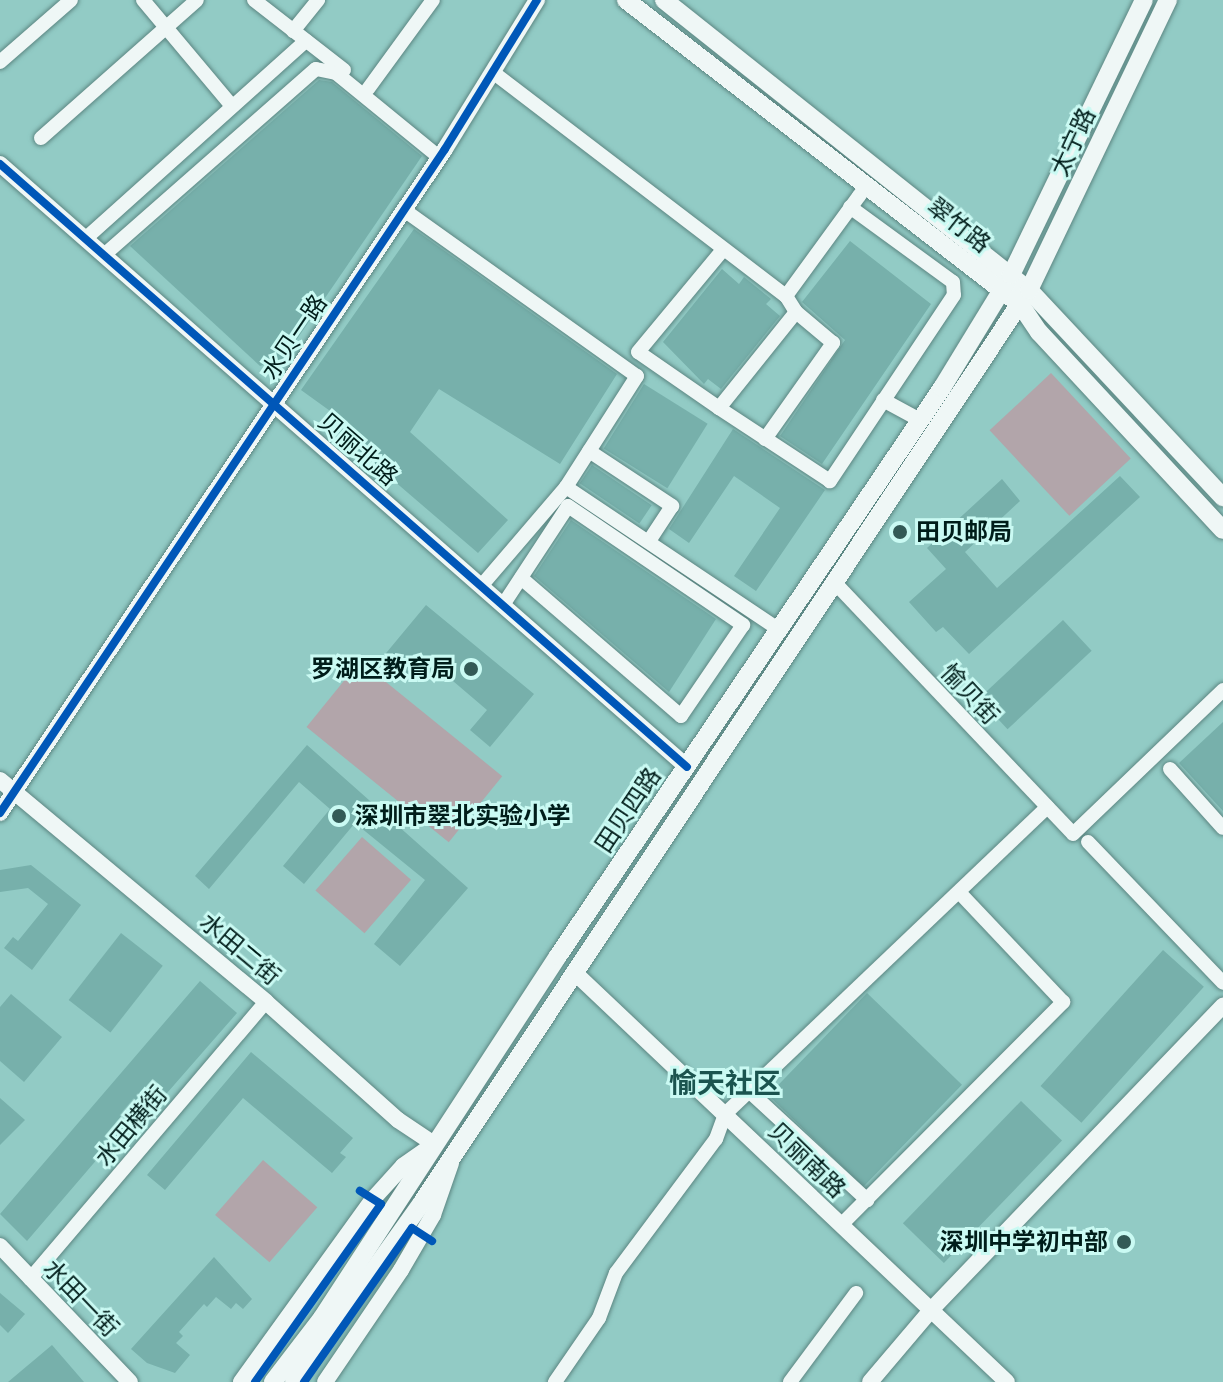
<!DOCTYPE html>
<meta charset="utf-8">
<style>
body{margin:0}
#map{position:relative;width:1223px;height:1382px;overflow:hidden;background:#92cbc5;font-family:Figtree,"Noto Sans SC",sans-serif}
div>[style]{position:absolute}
.green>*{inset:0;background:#b2a5aa;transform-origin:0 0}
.building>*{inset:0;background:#77b0ab;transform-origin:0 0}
.roads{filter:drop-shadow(0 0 2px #5c8682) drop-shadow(0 0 2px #5c8682)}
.minor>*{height:14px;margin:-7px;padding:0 7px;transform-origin:7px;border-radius:7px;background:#eff7f6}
.tertiary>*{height:16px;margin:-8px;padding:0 8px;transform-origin:8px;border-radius:8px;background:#eff7f6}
.secondary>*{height:18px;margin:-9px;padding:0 9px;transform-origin:9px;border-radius:9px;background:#eff7f6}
.cycleway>*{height:8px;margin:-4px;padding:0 4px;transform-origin:4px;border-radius:4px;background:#0057b8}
.dots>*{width:22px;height:22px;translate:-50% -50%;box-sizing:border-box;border:4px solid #cafaf3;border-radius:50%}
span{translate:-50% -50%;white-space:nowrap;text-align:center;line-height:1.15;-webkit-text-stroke:6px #cafaf3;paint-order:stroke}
.street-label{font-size:24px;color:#001d1a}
.poi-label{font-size:24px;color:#001d1a;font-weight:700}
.left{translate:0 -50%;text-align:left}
.right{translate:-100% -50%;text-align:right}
.quarter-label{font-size:28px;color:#1b544f;font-weight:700}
</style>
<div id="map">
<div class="green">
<i style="left:1051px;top:373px;width:117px;height:84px;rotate:47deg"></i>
<i style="left:360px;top:661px;width:183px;height:85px;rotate:39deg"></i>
<i style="left:362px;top:837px;width:65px;height:71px;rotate:41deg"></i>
<i style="left:263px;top:1160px;width:72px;height:73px;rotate:41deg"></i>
</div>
<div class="building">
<i style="clip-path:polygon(319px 80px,332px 82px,422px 156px,284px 358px,260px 366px,130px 246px)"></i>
<i style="clip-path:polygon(414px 229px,617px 374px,560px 464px,439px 389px,410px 432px,508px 520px,478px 553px,337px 432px,344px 421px,301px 390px)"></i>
<i style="clip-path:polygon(850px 241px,931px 304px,822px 464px,780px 436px,845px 340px,802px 302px)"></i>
<i style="clip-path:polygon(722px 269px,739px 284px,744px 277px,771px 299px,766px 304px,780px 316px,721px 389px,708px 379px,704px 384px,663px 342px)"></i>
<i style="left:644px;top:384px;width:75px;height:76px;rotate:32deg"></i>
<i style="clip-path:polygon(733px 429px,825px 490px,756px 591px,734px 576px,780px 508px,734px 476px,689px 543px,669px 529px)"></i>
<i style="left:592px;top:465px;width:72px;height:22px;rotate:34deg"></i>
<i style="clip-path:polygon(1120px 476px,1140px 497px,969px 654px,943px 627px,936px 632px,909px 602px,946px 569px,927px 548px,1002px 479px,1020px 501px,965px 552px,997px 588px)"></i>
<i style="clip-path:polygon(571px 520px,716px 619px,669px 692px,534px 576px)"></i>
<i style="clip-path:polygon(426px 605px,534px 694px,490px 747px,470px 730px,487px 710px,426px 658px,408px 679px,382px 658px)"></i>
<i style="left:1063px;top:620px;width:42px;height:115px;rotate:47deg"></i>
<i style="clip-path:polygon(1223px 722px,1223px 811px,1179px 763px)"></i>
<i style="clip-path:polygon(307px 745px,468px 888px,400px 966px,374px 944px,425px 880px,355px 823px,304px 884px,283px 866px,330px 809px,299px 782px,209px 889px,195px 876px)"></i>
<i style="clip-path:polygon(31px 865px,81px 905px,32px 970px,4px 948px,13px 937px,18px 941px,48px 904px,28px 888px,0 892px,0 870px)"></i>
<i style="left:121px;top:933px;width:53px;height:85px;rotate:38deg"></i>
<i style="left:1163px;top:950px;width:55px;height:183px;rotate:42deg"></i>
<i style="clip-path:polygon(200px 981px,237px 1013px,112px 1156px,105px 1150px,27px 1241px,0 1214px)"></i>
<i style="left:867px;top:993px;width:132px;height:142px;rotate:44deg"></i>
<i style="clip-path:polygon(11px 994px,62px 1037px,24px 1082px,0 1061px,0 1007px)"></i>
<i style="clip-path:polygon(251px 1052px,353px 1138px,340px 1153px,346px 1157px,332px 1173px,243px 1098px,165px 1190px,147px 1175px)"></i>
<i style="clip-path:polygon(0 1098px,25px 1120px,0 1145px)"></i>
<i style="left:1021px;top:1101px;width:57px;height:170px;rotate:44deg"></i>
<i style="clip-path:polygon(214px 1257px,252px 1299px,243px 1309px,236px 1303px,231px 1309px,216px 1297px,207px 1307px,204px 1304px,179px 1332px,183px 1336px,176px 1343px,190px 1355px,175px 1373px,147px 1363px,131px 1349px)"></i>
<i style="clip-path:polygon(0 1293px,25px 1314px,8px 1333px,0 1325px)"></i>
<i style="clip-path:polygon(52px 1345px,84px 1382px,8px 1382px)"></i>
</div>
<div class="roads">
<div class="minor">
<i style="left:143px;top:0;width:138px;rotate:50deg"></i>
<i style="left:254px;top:0;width:114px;rotate:37.9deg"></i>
<i style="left:293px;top:31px;width:40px;rotate:-51deg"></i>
<i style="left:0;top:62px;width:94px;rotate:-41.1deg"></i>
<i style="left:494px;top:73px;width:367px;rotate:37.4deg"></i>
<i style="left:368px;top:89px;width:110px;rotate:-53.9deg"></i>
<i style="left:41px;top:138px;width:208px;rotate:-41.5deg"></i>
<i style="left:850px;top:207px;width:127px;rotate:36.1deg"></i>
<i style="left:953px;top:282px;width:13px;rotate:86deg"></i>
<i style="left:954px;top:295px;width:224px;rotate:123.7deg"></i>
<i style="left:830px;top:481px;width:133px;rotate:-146.7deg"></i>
<i style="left:719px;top:408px;width:123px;rotate:-51.3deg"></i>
<i style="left:796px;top:312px;width:19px;rotate:-122deg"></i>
<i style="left:786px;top:296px;width:124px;rotate:-53.9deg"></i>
<i style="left:859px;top:196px;width:14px;rotate:-54deg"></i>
<i style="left:404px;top:210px;width:286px;rotate:35.5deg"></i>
<i style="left:637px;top:376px;width:132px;rotate:122.6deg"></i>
<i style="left:566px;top:487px;width:129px;rotate:130.6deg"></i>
<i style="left:85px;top:239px;width:297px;rotate:-41.9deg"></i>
<i style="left:104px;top:255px;width:282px;rotate:-41.3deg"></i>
<i style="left:316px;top:69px;width:20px;rotate:11deg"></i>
<i style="left:336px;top:73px;width:133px;rotate:39.2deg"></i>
<i style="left:883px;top:400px;width:42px;rotate:28.4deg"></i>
<i style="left:719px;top:408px;width:98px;rotate:-145.3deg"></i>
<i style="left:638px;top:352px;width:131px;rotate:-50.3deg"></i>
<i style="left:765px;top:439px;width:118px;rotate:-54.7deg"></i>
<i style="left:833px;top:343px;width:48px;rotate:-140deg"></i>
<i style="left:589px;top:451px;width:100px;rotate:33.5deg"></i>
<i style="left:672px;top:506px;width:42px;rotate:123.3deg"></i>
<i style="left:566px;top:487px;width:257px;rotate:33.8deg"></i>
<i style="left:836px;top:584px;width:344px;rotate:46.5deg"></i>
<i style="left:1073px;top:834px;width:208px;rotate:-43.8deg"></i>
<i style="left:503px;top:605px;width:118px;rotate:-56.7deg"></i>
<i style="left:568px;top:506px;width:212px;rotate:34.2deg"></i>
<i style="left:743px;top:625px;width:110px;rotate:124.3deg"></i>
<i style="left:681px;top:716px;width:211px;rotate:-139.2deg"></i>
<i style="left:1170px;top:769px;width:79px;rotate:48.1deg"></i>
<i style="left:1088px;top:842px;width:195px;rotate:46.2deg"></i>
<i style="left:749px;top:1091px;width:161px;rotate:42.7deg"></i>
<i style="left:841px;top:1225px;width:315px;rotate:-45.1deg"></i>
<i style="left:1063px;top:1002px;width:151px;rotate:-133.4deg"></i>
<i style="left:30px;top:1279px;width:364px;rotate:-49.6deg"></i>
<i style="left:555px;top:1382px;width:78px;rotate:-55.5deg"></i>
<i style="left:599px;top:1318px;width:48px;rotate:-69.3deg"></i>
<i style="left:616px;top:1273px;width:167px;rotate:-53.3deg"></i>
<i style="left:716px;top:1139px;width:27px;rotate:-70deg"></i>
<i style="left:725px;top:1114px;width:445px;rotate:-43.6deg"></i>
<i style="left:790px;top:1382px;width:111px;rotate:-53.4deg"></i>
</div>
<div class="tertiary">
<i style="left:0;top:164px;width:914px;rotate:41.27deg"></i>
<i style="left:0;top:780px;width:346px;rotate:39.8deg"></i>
<i style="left:266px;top:1002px;width:177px;rotate:41.8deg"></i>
<i style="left:398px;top:1120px;width:43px;rotate:33.7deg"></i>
<i style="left:434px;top:1144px;width:38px;rotate:145deg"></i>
<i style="left:403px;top:1166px;width:45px;rotate:132.3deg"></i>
<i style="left:373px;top:1199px;width:226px;rotate:125.8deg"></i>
<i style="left:0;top:813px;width:799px;rotate:-56.17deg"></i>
<i style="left:445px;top:149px;width:175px;rotate:-58.3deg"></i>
<i style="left:574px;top:972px;width:596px;rotate:43.44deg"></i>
<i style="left:0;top:1246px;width:188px;rotate:46.3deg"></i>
<i style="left:325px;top:1382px;width:135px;rotate:-55.8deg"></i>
<i style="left:401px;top:1270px;width:64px;rotate:-59.8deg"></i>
<i style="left:433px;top:1215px;width:55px;rotate:-70.9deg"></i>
<i style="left:870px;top:1382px;width:94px;rotate:-49.7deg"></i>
<i style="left:931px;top:1310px;width:422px;rotate:-46.2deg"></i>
</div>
<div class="secondary">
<i style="left:626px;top:0;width:498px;rotate:37.7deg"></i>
<i style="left:1020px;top:304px;width:34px;rotate:56deg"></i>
<i style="left:1039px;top:332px;width:270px;rotate:47.1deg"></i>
<i style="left:664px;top:0;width:466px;rotate:38.5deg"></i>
<i style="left:1029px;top:290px;width:284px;rotate:46.9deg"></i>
<i style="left:273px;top:1382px;width:81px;rotate:-52.6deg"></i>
<i style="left:322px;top:1318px;width:432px;rotate:-56.9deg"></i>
<i style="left:558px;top:956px;width:686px;rotate:-55.94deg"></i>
<i style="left:942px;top:388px;width:132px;rotate:-58.6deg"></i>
<i style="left:1011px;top:275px;width:305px;rotate:-64.2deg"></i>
<i style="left:294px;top:1382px;width:219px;rotate:-54.5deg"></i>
<i style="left:421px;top:1204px;width:1098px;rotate:-56.37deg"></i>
<i style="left:1029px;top:290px;width:322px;rotate:-64.4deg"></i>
</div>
</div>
<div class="cycleway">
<i style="left:0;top:164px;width:914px;rotate:41.27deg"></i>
<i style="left:0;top:813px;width:799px;rotate:-56.17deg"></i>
<i style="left:445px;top:149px;width:175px;rotate:-58.3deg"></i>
<i style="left:255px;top:1382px;width:218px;rotate:-54.7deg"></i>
<i style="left:381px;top:1204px;width:25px;rotate:-148deg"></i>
<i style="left:304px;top:1382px;width:188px;rotate:-55deg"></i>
<i style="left:412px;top:1228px;width:24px;rotate:33deg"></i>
</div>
<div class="dots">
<i style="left:900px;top:532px;background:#335a56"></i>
<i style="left:471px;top:669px;background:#335a56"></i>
<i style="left:339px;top:816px;background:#335a56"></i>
<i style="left:1124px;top:1242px;background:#335a56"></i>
</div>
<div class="street-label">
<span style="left:1073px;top:142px;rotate:-65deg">太宁路</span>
<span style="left:959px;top:225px;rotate:38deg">翠竹路</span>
<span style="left:294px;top:337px;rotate:-56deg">水贝一路</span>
<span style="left:358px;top:449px;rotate:41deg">贝丽北路</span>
<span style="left:970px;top:694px;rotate:47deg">愉贝街</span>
<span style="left:628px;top:810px;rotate:-56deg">田贝四路</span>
<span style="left:240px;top:949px;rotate:40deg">水田二街</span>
<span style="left:131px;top:1126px;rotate:-50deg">水田横街</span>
<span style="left:807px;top:1160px;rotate:44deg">贝丽南路</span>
<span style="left:81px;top:1298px;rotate:46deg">水田一街</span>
</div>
<div class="poi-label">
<span class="left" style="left:916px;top:532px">田贝邮局</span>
<span class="right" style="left:455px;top:669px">罗湖区教育局</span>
<span class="left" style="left:355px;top:816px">深圳市翠北实验小学</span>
<span class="right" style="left:1108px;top:1242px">深圳中学初中部</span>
</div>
<div class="quarter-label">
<span style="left:725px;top:1083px">愉天社区</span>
</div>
</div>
